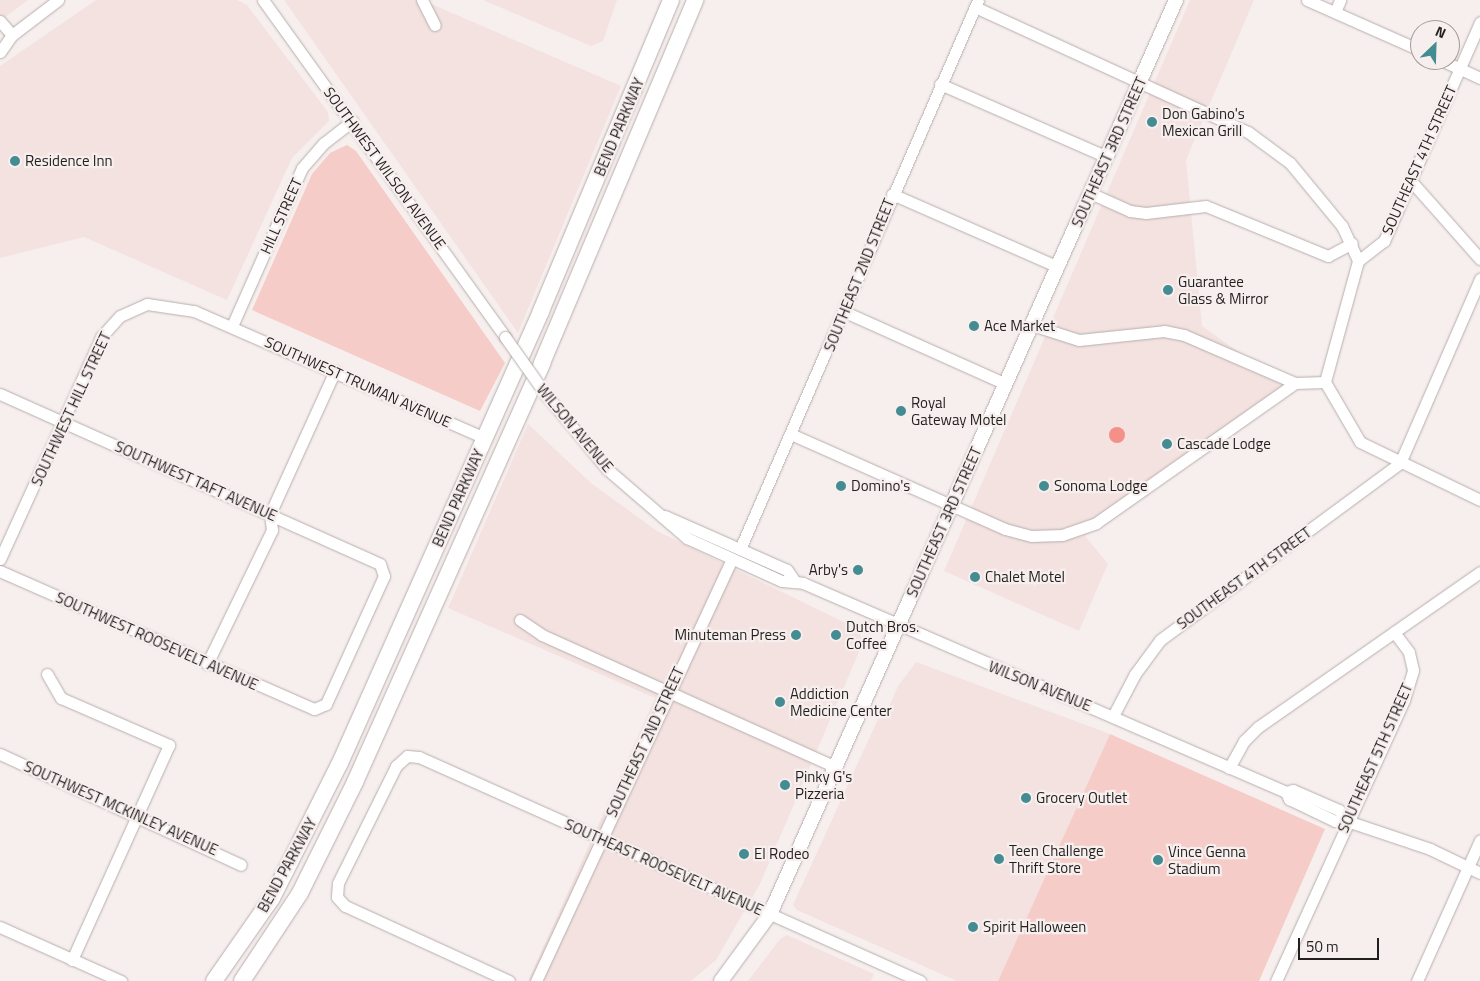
<!DOCTYPE html>
<style>
body{margin:0}
#map{position:relative;width:1480px;height:981px;overflow:hidden;background:#f7efee;font-family:"Titillium Web",sans-serif}
div>[style]{position:absolute}
.built>*{inset:0;background:#f3e2e0}
.green>*{inset:0;background:#f5ccc7}
.water>*{inset:0;background:#f49088}
.round{border-radius:50%}
.roads{filter:drop-shadow(0 0 1px #b6aead) drop-shadow(0 0 1px #b6aead)}
.minor>*{height:11px;margin:-5.5px;padding:0 5.5px;transform-origin:5.5px;border-radius:5.5px;background:#fff}
.major>*{height:14px;margin:-7px;padding:0 7px;transform-origin:7px;border-radius:7px;background:#fff}
.highway>*{height:16px;margin:-8px;padding:0 8px;transform-origin:8px;border-radius:8px;background:#fff}
.bridges{filter:drop-shadow(0 0 1px #b6aead) drop-shadow(0 0 1px #b6aead)}
.minor-bridge>*{height:11px;margin:-5.5px;padding:0 5.5px;transform-origin:5.5px;border-radius:5.5px;background:#fff}
.dots>*{width:14px;height:14px;translate:-50% -50%;box-sizing:border-box;border:2px solid #f7efee;border-radius:50%}
span{translate:-50% -50%;white-space:nowrap;text-align:center;line-height:1.15;-webkit-text-stroke:4.5px #f7efee;paint-order:stroke}
.poi-label{font-size:15px;color:#221f1f}
.left{translate:0 -50%;text-align:left}
.right{translate:-100% -50%;text-align:right}
.street-label{font-size:15px;color:#221f1f}
.north{position:absolute;left:1410px;top:20px;width:50px;height:50px;box-sizing:border-box;background:#f7efee;border:1px solid #a29c9b;border-radius:50%;rotate:24deg;font-size:14px;font-weight:700;line-height:20px;text-align:center;color:#221f1f}
.north::after{content:'';display:block;margin:auto;width:18px;height:22px;background:#448c91;clip-path:polygon(50% 0,100% 100%,50% 72%,0 100%)}
.scale{position:absolute;left:1298px;top:938px;width:81px;height:22px;box-sizing:border-box;border:2px solid #221f1f;border-top:0;padding-left:6px;font-size:15px;line-height:18px;white-space:nowrap;color:#221f1f;-webkit-text-stroke:4px #f7efee;paint-order:stroke}
</style>
<div id="map">
<div class="built">
<i style="clip-path:polygon(0 0,28px 0,0 21px)"></i>
<i style="clip-path:polygon(96px 0,237px 0,247px 5px,328px 112px,329px 121px,292px 158px,227px 300px,84px 237px,0 258px,0 66px)"></i>
<i style="clip-path:polygon(284px 0,422px 0,621px 86px,518px 333px)"></i>
<i style="clip-path:polygon(483px 0,617px 0,603px 41px,591px 46px)"></i>
<i style="clip-path:polygon(1190px 0,1254px 0,1186px 160px,1202px 326px,1292px 390px,1085px 536px,1108px 564px,1079px 631px,944px 571px)"></i>
<i style="clip-path:polygon(528px 424px,591px 483px,657px 531px,852px 626px,861px 636px,861px 647px,760px 884px,716px 960px,691px 981px,528px 981px,655px 698px,448px 608px)"></i>
<i style="clip-path:polygon(916px 662px,1110px 734px,998px 981px,957px 981px,797px 910px,793px 905px,878px 719px,884px 718px,898px 686px)"></i>
<i style="clip-path:polygon(787px 935px,874px 974px,871px 981px,748px 981px,780px 939px)"></i>
</div>
<div class="green">
<i style="clip-path:polygon(347px 145px,356px 151px,505px 363px,480px 411px,252px 310px,312px 174px,330px 153px)"></i>
<i style="clip-path:polygon(1110px 734px,1325px 829px,1259px 981px,998px 981px)"></i>
</div>
<div class="water">
<i class="round" style="left:1109px;top:427px;width:16px;height:16px"></i>
</div>
<div class="roads">
<div class="minor">
<i style="left:263px;top:0;width:415px;rotate:54.3deg"></i>
<i style="left:422px;top:0;width:28px;rotate:63deg"></i>
<i style="left:1307px;top:0;width:124px;rotate:23.9deg"></i>
<i style="left:975px;top:7px;width:300px;rotate:24.6deg"></i>
<i style="left:1248px;top:132px;width:52px;rotate:36.4deg"></i>
<i style="left:1290px;top:163px;width:82px;rotate:50.5deg"></i>
<i style="left:1342px;top:226px;width:38px;rotate:65deg"></i>
<i style="left:1358px;top:261px;width:125px;rotate:105.3deg"></i>
<i style="left:1325px;top:382px;width:69px;rotate:59.7deg"></i>
<i style="left:1360px;top:442px;width:133px;rotate:25.8deg"></i>
<i style="left:1335px;top:12px;width:13px;rotate:-67deg"></i>
<i style="left:0;top:21px;width:18px;rotate:49deg"></i>
<i style="left:0;top:52px;width:21px;rotate:-55deg"></i>
<i style="left:12px;top:35px;width:58px;rotate:-37.3deg"></i>
<i style="left:1441px;top:60px;width:43px;rotate:24.8deg"></i>
<i style="left:940px;top:84px;width:182px;rotate:23.6deg"></i>
<i style="left:1411px;top:181px;width:104px;rotate:48.5deg"></i>
<i style="left:1090px;top:193px;width:44px;rotate:24.2deg"></i>
<i style="left:1130px;top:211px;width:16px;rotate:7deg"></i>
<i style="left:1146px;top:213px;width:60px;rotate:-6.7deg"></i>
<i style="left:1206px;top:206px;width:132px;rotate:22.3deg"></i>
<i style="left:1328px;top:256px;width:27px;rotate:-28deg"></i>
<i style="left:892px;top:194px;width:181px;rotate:23.7deg"></i>
<i style="left:1358px;top:261px;width:33px;rotate:-38deg"></i>
<i style="left:1384px;top:241px;width:239px;rotate:-66.3deg"></i>
<i style="left:845px;top:312px;width:176px;rotate:24.1deg"></i>
<i style="left:1032px;top:325px;width:49px;rotate:17.7deg"></i>
<i style="left:1079px;top:340px;width:85px;rotate:-6deg"></i>
<i style="left:1164px;top:331px;width:20px;rotate:11deg"></i>
<i style="left:1184px;top:335px;width:121px;rotate:23.4deg"></i>
<i style="left:232px;top:326px;width:173px;rotate:-66.1deg"></i>
<i style="left:302px;top:168px;width:33px;rotate:-49deg"></i>
<i style="left:324px;top:143px;width:36px;rotate:-38deg"></i>
<i style="left:0;top:394px;width:416px;rotate:24.1deg"></i>
<i style="left:380px;top:564px;width:13px;rotate:72deg"></i>
<i style="left:384px;top:576px;width:141px;rotate:114.4deg"></i>
<i style="left:326px;top:704px;width:13px;rotate:157deg"></i>
<i style="left:314px;top:709px;width:343px;rotate:-156.3deg"></i>
<i style="left:547px;top:396px;width:94px;rotate:50.6deg"></i>
<i style="left:607px;top:469px;width:106px;rotate:40.8deg"></i>
<i style="left:687px;top:538px;width:104px;rotate:24.4deg"></i>
<i style="left:782px;top:581px;width:21px;rotate:5deg"></i>
<i style="left:803px;top:583px;width:526px;rotate:23.4deg"></i>
<i style="left:1286px;top:792px;width:7px;rotate:-16deg"></i>
<i style="left:1293px;top:790px;width:50px;rotate:23.5deg"></i>
<i style="left:1339px;top:810px;width:14px;rotate:54deg"></i>
<i style="left:793px;top:435px;width:232px;rotate:23.9deg"></i>
<i style="left:1005px;top:529px;width:27px;rotate:15deg"></i>
<i style="left:1031px;top:536px;width:31px;rotate:-2deg"></i>
<i style="left:1062px;top:535px;width:36px;rotate:-19deg"></i>
<i style="left:1096px;top:523px;width:243px;rotate:-35.1deg"></i>
<i style="left:1295px;top:383px;width:30px;rotate:-2deg"></i>
<i style="left:665px;top:516px;width:133px;rotate:23.9deg"></i>
<i style="left:787px;top:570px;width:12px;rotate:55deg"></i>
<i style="left:740px;top:549px;width:598px;rotate:-66.56deg"></i>
<i style="left:0;top:559px;width:244px;rotate:-65.5deg"></i>
<i style="left:101px;top:337px;width:28px;rotate:-48deg"></i>
<i style="left:120px;top:316px;width:30px;rotate:-24deg"></i>
<i style="left:147px;top:304px;width:48px;rotate:8.5deg"></i>
<i style="left:194px;top:311px;width:318px;rotate:23.6deg"></i>
<i style="left:520px;top:620px;width:27px;rotate:34deg"></i>
<i style="left:542px;top:635px;width:322px;rotate:24.2deg"></i>
<i style="left:207px;top:664px;width:149px;rotate:-64.1deg"></i>
<i style="left:272px;top:530px;width:16px;rotate:-97deg"></i>
<i style="left:270px;top:514px;width:157px;rotate:-65.6deg"></i>
<i style="left:47px;top:674px;width:28px;rotate:60deg"></i>
<i style="left:61px;top:698px;width:118px;rotate:23.5deg"></i>
<i style="left:169px;top:745px;width:236px;rotate:114.3deg"></i>
<i style="left:1113px;top:716px;width:47px;rotate:-62.4deg"></i>
<i style="left:1135px;top:674px;width:42px;rotate:-53.7deg"></i>
<i style="left:1160px;top:640px;width:298px;rotate:-36.4deg"></i>
<i style="left:1400px;top:463px;width:201px;rotate:-66.5deg"></i>
<i style="left:0;top:754px;width:265px;rotate:24.7deg"></i>
<i style="left:1229px;top:768px;width:31px;rotate:-61deg"></i>
<i style="left:1244px;top:741px;width:20px;rotate:-45deg"></i>
<i style="left:1258px;top:727px;width:271px;rotate:-34.9deg"></i>
<i style="left:1286px;top:792px;width:8px;rotate:67deg"></i>
<i style="left:1289px;top:799px;width:51px;rotate:25.6deg"></i>
<i style="left:1335px;top:821px;width:12px"></i>
<i style="left:1347px;top:821px;width:88px;rotate:18.6deg"></i>
<i style="left:1430px;top:849px;width:55px;rotate:25.6deg"></i>
<i style="left:0;top:927px;width:133px;rotate:24.1deg"></i>
<i style="left:509px;top:981px;width:180px;rotate:-155.4deg"></i>
<i style="left:345px;top:906px;width:12px;rotate:-132deg"></i>
<i style="left:337px;top:897px;width:14px;rotate:-86deg"></i>
<i style="left:338px;top:883px;width:131px;rotate:-63.6deg"></i>
<i style="left:396px;top:766px;width:15px;rotate:-42deg"></i>
<i style="left:407px;top:756px;width:12px;rotate:5deg"></i>
<i style="left:419px;top:757px;width:549px;rotate:24.09deg"></i>
<i style="left:536px;top:981px;width:465px;rotate:-65.1deg"></i>
<i style="left:1276px;top:981px;width:309px;rotate:-65.5deg"></i>
<i style="left:1404px;top:700px;width:31px;rotate:-73deg"></i>
<i style="left:1413px;top:670px;width:18px;rotate:-103deg"></i>
<i style="left:1409px;top:652px;width:25px;rotate:-127deg"></i>
<i style="left:1417px;top:981px;width:154px;rotate:-65.9deg"></i>
</div>
<div class="major">
<i style="left:721px;top:981px;width:83px;rotate:-53.8deg"></i>
<i style="left:770px;top:914px;width:1000px;rotate:-66.05deg"></i>
</div>
<div class="highway">
<i style="left:214px;top:981px;width:101px;rotate:-55.1deg"></i>
<i style="left:272px;top:898px;width:151px;rotate:-63.3deg"></i>
<i style="left:340px;top:763px;width:495px;rotate:-66deg"></i>
<i style="left:541px;top:311px;width:337px;rotate:-67.3deg"></i>
<i style="left:242px;top:981px;width:105px;rotate:-56.6deg"></i>
<i style="left:300px;top:893px;width:124px;rotate:-63.6deg"></i>
<i style="left:355px;top:782px;width:459px;rotate:-65.9deg"></i>
<i style="left:542px;top:363px;width:394px;rotate:-67.1deg"></i>
</div>
</div>
<div class="bridges">
<div class="minor-bridge">
<i style="left:505px;top:337px;width:72px;rotate:54.6deg"></i>
</div>
</div>
<div class="dots">
<i style="left:1152px;top:122px;background:#448c91"></i>
<i style="left:15px;top:161px;background:#448c91"></i>
<i style="left:1168px;top:290px;background:#448c91"></i>
<i style="left:974px;top:326px;background:#448c91"></i>
<i style="left:901px;top:411px;background:#448c91"></i>
<i style="left:1167px;top:444px;background:#448c91"></i>
<i style="left:841px;top:486px;background:#448c91"></i>
<i style="left:1044px;top:486px;background:#448c91"></i>
<i style="left:858px;top:570px;background:#448c91"></i>
<i style="left:975px;top:577px;background:#448c91"></i>
<i style="left:796px;top:635px;background:#448c91"></i>
<i style="left:836px;top:635px;background:#448c91"></i>
<i style="left:780px;top:702px;background:#448c91"></i>
<i style="left:785px;top:785px;background:#448c91"></i>
<i style="left:1026px;top:798px;background:#448c91"></i>
<i style="left:744px;top:854px;background:#448c91"></i>
<i style="left:999px;top:859px;background:#448c91"></i>
<i style="left:1158px;top:860px;background:#448c91"></i>
<i style="left:973px;top:927px;background:#448c91"></i>
</div>
<div class="poi-label">
<span class="left" style="left:1162px;top:122px">Don Gabino's<br>Mexican Grill</span>
<span class="left" style="left:25px;top:161px">Residence Inn</span>
<span class="left" style="left:1178px;top:290px">Guarantee<br>Glass &amp; Mirror</span>
<span class="left" style="left:984px;top:326px">Ace Market</span>
<span class="left" style="left:911px;top:411px">Royal<br>Gateway Motel</span>
<span class="left" style="left:1177px;top:444px">Cascade Lodge</span>
<span class="left" style="left:851px;top:486px">Domino's</span>
<span class="left" style="left:1054px;top:486px">Sonoma Lodge</span>
<span class="right" style="left:848px;top:570px">Arby's</span>
<span class="left" style="left:985px;top:577px">Chalet Motel</span>
<span class="left" style="left:846px;top:635px">Dutch Bros.<br>Coffee</span>
<span class="right" style="left:786px;top:635px">Minuteman Press</span>
<span class="left" style="left:790px;top:702px">Addiction<br>Medicine Center</span>
<span class="left" style="left:795px;top:785px">Pinky G's<br>Pizzeria</span>
<span class="left" style="left:1036px;top:798px">Grocery Outlet</span>
<span class="left" style="left:1009px;top:859px">Teen Challenge<br>Thrift Store</span>
<span class="left" style="left:1168px;top:860px">Vince Genna<br>Stadium</span>
<span class="left" style="left:754px;top:854px">El Rodeo</span>
<span class="left" style="left:983px;top:927px">Spirit Halloween</span>
</div>
<div class="street-label">
<span style="left:619px;top:127px;rotate:-67deg">BEND PARKWAY</span>
<span style="left:1109px;top:152px;rotate:-66deg">SOUTHEAST 3RD STREET</span>
<span style="left:1419px;top:160px;rotate:-66deg">SOUTHEAST 4TH STREET</span>
<span style="left:385px;top:168px;rotate:54deg">SOUTHWEST WILSON AVENUE</span>
<span style="left:281px;top:216px;rotate:-66deg">HILL STREET</span>
<span style="left:859px;top:275px;rotate:-68deg">SOUTHEAST 2ND STREET</span>
<span style="left:358px;top:382px;rotate:24deg">SOUTHWEST TRUMAN AVENUE</span>
<span style="left:71px;top:409px;rotate:-65deg">SOUTHWEST HILL STREET</span>
<span style="left:575px;top:428px;rotate:50deg">WILSON AVENUE</span>
<span style="left:196px;top:481px;rotate:24deg">SOUTHWEST TAFT AVENUE</span>
<span style="left:458px;top:498px;rotate:-66deg">BEND PARKWAY</span>
<span style="left:944px;top:522px;rotate:-66deg">SOUTHEAST 3RD STREET</span>
<span style="left:1244px;top:578px;rotate:-36deg">SOUTHEAST 4TH STREET</span>
<span style="left:157px;top:641px;rotate:24deg">SOUTHWEST ROOSEVELT AVENUE</span>
<span style="left:1040px;top:686px;rotate:22deg">WILSON AVENUE</span>
<span style="left:645px;top:742px;rotate:-65deg">SOUTHEAST 2ND STREET</span>
<span style="left:1375px;top:758px;rotate:-66deg">SOUTHEAST 5TH STREET</span>
<span style="left:121px;top:808px;rotate:24deg">SOUTHWEST MCKINLEY AVENUE</span>
<span style="left:287px;top:865px;rotate:-61deg">BEND PARKWAY</span>
<span style="left:664px;top:867px;rotate:24deg">SOUTHEAST ROOSEVELT AVENUE</span>
</div>
<div class="north">N</div>
<div class="scale">50 m</div>
</div>
